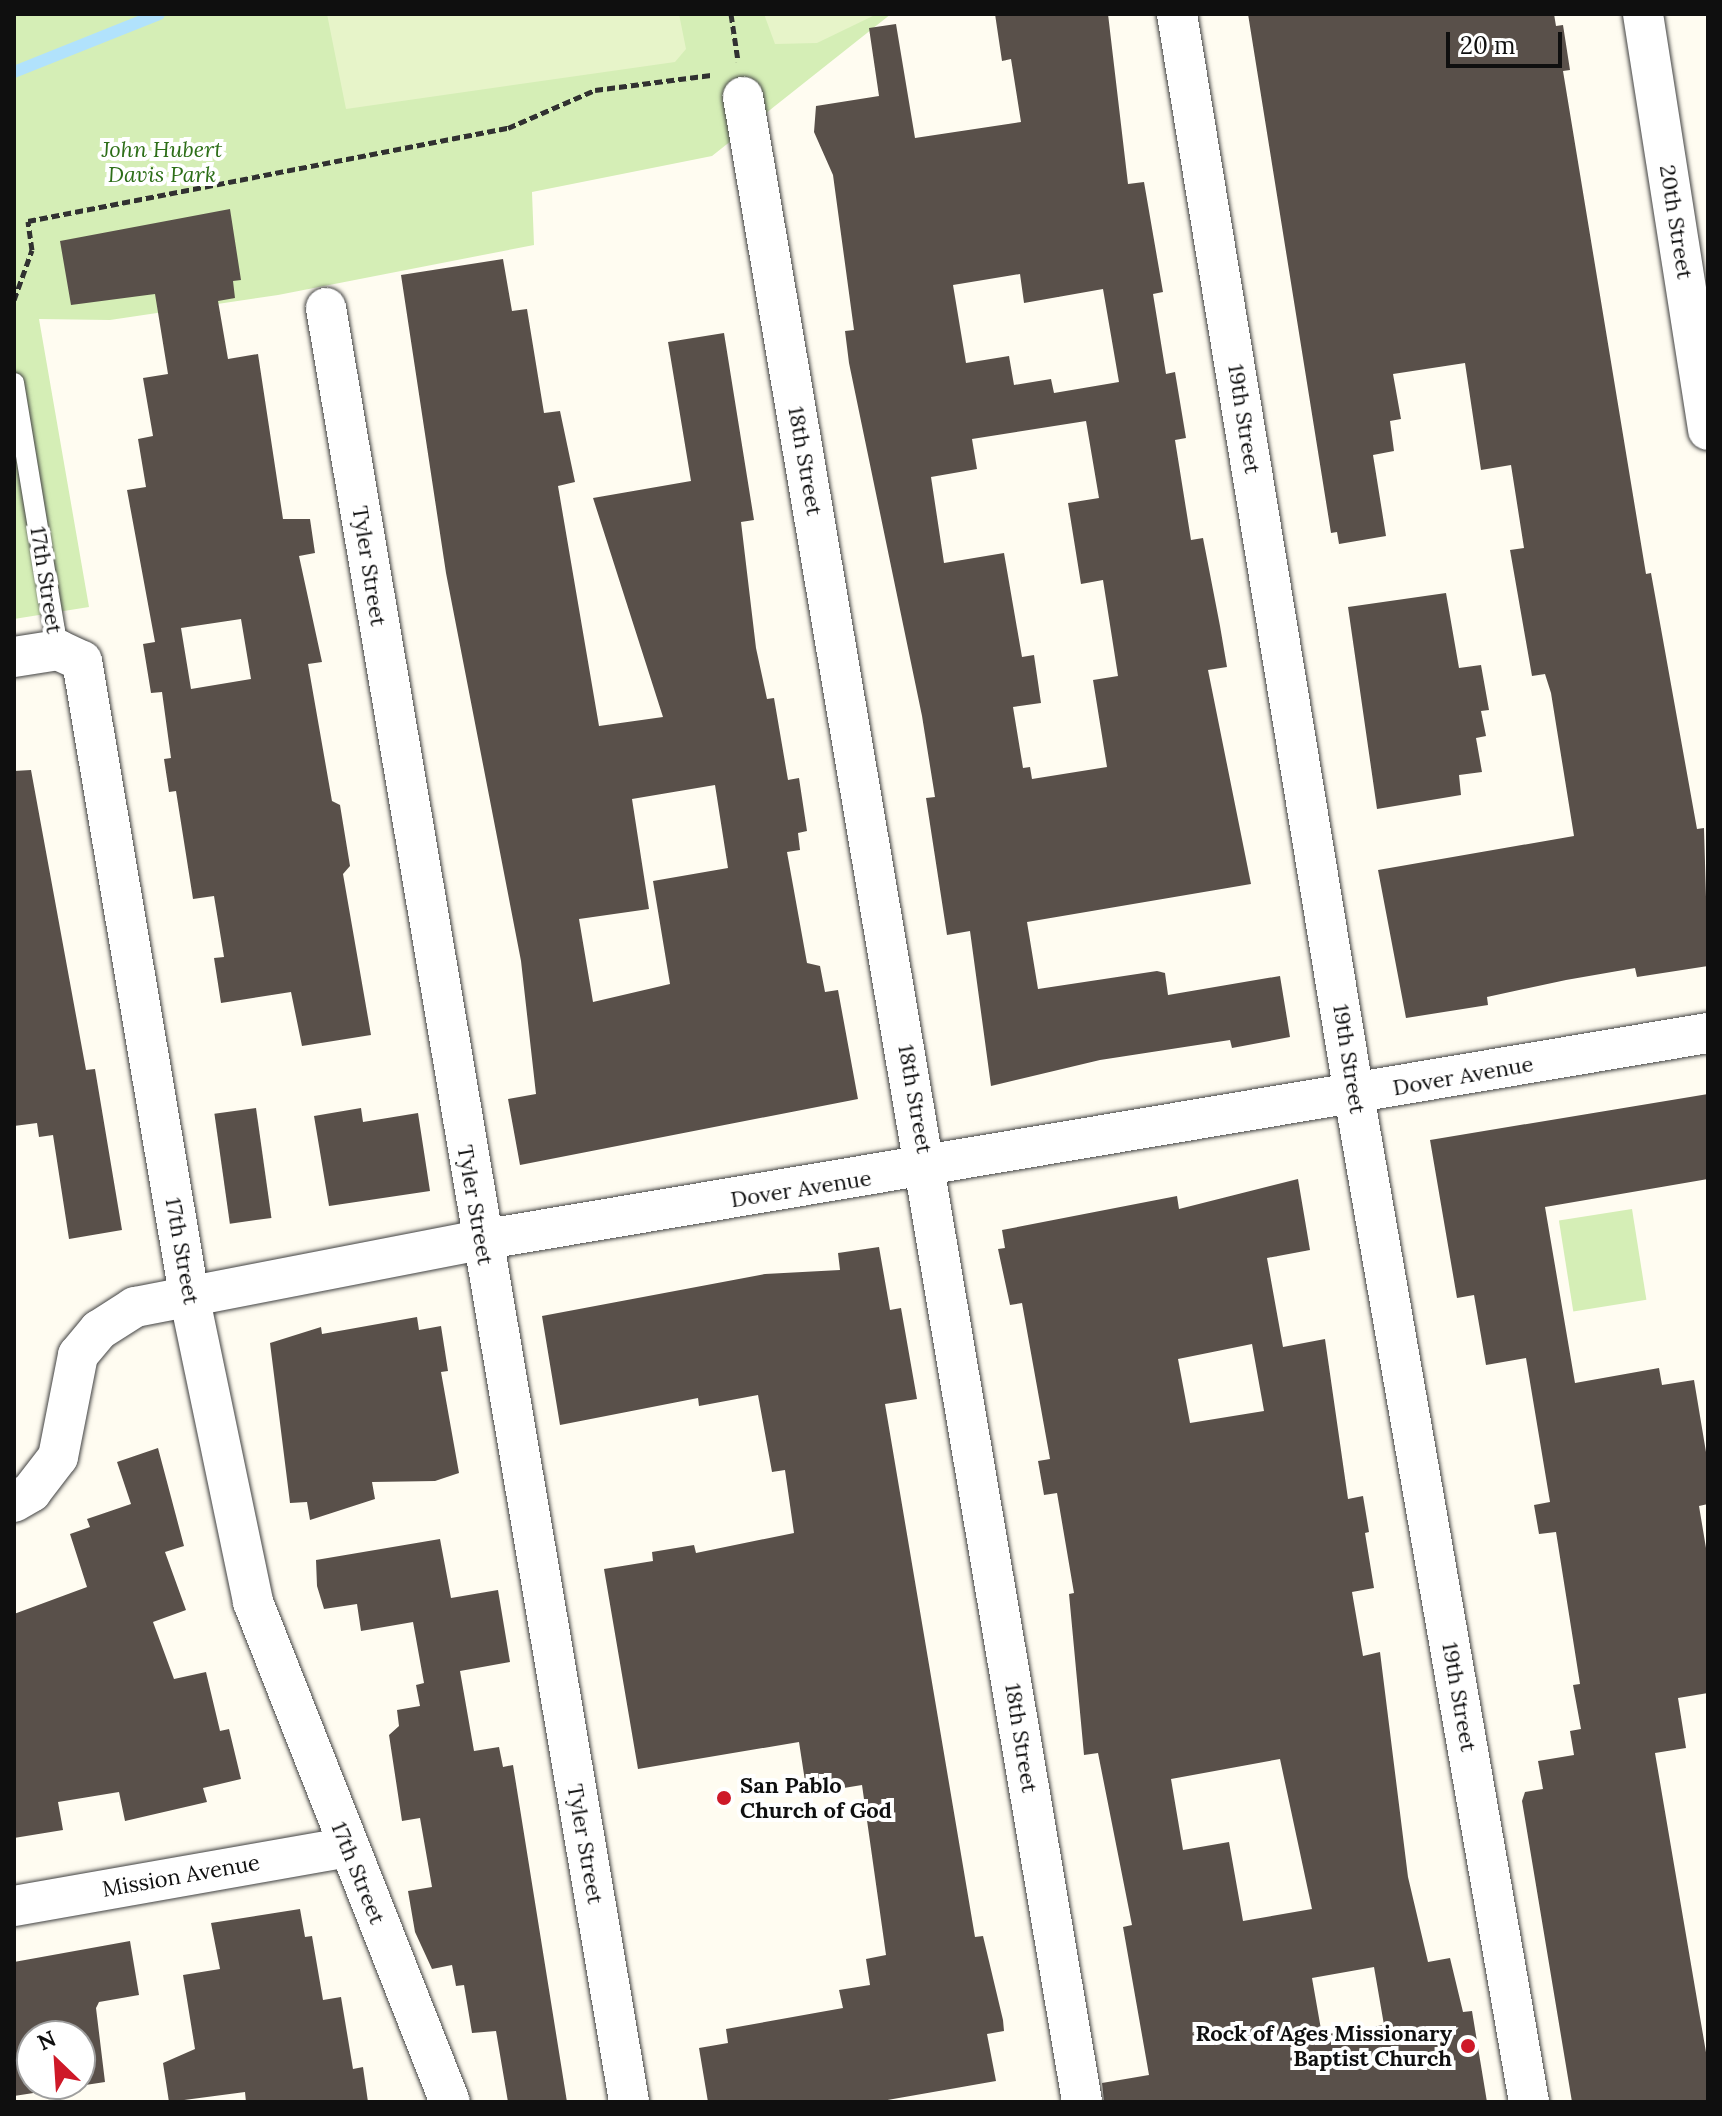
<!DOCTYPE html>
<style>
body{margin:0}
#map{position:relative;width:1722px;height:2116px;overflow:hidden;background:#fffcf1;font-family:Lora,serif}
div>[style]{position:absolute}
.green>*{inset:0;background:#d5eeb6;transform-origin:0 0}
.pitch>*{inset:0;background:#e7f4c9}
.stream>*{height:12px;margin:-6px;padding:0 6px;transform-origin:6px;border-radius:6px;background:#b1e2fc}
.building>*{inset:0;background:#59504a;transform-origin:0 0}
.path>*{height:5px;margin-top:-2.5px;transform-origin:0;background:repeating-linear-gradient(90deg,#313131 0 8px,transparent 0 12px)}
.roads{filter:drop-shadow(0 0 2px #424242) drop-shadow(0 0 2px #424242)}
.lane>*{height:20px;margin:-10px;padding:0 10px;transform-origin:10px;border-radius:10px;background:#fff}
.street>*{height:40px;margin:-20px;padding:0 20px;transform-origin:20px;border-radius:20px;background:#fff}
.dots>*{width:22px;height:22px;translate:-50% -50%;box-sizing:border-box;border:4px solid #fff;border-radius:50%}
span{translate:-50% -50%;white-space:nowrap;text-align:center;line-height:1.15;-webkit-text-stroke:8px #fff;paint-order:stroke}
.park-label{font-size:22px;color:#2d6e18;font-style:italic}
.street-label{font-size:22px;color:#0f0f0f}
.poi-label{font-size:22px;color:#0f0f0f;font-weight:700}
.left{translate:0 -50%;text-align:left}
.right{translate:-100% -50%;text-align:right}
.frame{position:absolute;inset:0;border:16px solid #0f0f0f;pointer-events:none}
.north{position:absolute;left:16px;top:2020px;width:80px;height:80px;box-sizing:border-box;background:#fff;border:2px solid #9f9f9f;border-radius:50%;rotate:335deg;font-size:22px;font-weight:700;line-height:32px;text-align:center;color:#0f0f0f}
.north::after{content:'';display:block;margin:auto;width:28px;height:36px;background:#ce1928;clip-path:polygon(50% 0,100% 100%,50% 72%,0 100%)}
.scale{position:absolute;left:1446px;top:32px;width:116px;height:36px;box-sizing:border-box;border:4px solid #0f0f0f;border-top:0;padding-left:10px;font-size:24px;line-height:28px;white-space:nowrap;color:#0f0f0f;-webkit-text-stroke:6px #fff;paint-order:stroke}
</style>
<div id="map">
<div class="green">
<i style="clip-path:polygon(14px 14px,891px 14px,712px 156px,532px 192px,534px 245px,278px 295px,110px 320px,39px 319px,89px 607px,14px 619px)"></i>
<i style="left:1632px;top:1209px;width:92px;height:74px;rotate:81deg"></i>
</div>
<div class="pitch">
<i style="clip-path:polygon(327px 14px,679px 14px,686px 49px,675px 62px,346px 109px)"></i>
<i style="clip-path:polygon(764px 14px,877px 14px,817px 43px,775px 44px)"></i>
</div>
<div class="stream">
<i style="left:14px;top:72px;width:156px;rotate:-21.8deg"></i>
</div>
<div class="building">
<i style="clip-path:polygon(evenodd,995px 14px,1108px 14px,1128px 184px,1144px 182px,1163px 292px,1153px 294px,1166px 374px,1175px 372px,1186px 438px,1175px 440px,1191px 540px,1203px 538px,1220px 626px,1227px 667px,1208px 670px,1251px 884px,1027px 922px,1038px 989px,1157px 971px,1165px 973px,1168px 995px,1280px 976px,1290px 1037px,1232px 1048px,1230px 1040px,1100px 1060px,991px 1086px,970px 931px,947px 935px,926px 798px,935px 797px,922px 716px,849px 363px,845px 331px,854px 330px,833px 175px,814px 132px,816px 106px,879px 96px,869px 28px,896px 24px,915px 138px,1021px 122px,1011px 59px,1002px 61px,995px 14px,1020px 274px,1024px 303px,1103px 289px,1119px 382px,1054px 393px,1051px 379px,1014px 385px,1009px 356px,966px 363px,953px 285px,1020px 274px,995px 14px,1086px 421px,1099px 498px,1068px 503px,1081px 584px,1103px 580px,1118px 676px,1093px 680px,1107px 767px,1032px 779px,1030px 767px,1023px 768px,1013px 707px,1041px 703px,1034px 655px,1022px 657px,1004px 553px,944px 563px,931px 477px,977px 469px,972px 439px,1086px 421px)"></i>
<i style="clip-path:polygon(1248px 14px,1554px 14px,1556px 26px,1563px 25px,1570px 70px,1563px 71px,1646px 574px,1651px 573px,1697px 829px,1704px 828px,1708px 966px,1637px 977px,1635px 968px,1566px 980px,1487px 997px,1488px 1005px,1406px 1018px,1378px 870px,1574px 836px,1551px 693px,1545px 674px,1532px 676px,1510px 550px,1524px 548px,1511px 465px,1481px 470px,1465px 363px,1393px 374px,1401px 419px,1390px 421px,1394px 451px,1373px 455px,1386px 536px,1339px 544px,1337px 532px,1331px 533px)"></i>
<i style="clip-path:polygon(evenodd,230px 209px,241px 280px,233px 281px,235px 298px,218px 301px,228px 359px,258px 354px,283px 519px,310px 519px,315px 553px,299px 556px,322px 662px,308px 664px,332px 801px,340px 805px,350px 866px,343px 874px,371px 1035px,302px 1046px,291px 992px,221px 1003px,214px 958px,224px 957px,214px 896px,193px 899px,176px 791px,169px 792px,164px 759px,171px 758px,162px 692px,151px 693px,143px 644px,155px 642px,127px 490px,146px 487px,138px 439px,153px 436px,143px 378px,168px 374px,155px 294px,71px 305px,60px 241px,230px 209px,241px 619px,251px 679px,191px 689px,181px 628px,241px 619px)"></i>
<i style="clip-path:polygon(evenodd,503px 259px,512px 311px,527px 309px,544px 413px,560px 411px,575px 482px,558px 486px,599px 726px,663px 717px,593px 498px,691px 481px,668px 342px,724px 333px,754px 520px,741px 522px,756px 648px,767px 699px,774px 698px,788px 780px,799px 778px,807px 831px,798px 833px,800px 850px,787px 852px,807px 963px,820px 966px,825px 992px,838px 990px,858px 1099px,520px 1165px,508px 1099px,536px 1094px,521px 961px,446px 573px,401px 275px,503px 259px,715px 785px,728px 868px,653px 881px,670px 984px,593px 1002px,579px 919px,649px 909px,632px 799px,715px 785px)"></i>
<i style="clip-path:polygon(1446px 593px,1459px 668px,1481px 665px,1489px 710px,1481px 711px,1486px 736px,1476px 738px,1482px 772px,1459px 775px,1461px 795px,1377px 809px,1348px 607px)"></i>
<i style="clip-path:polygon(31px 770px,86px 1070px,95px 1069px,122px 1230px,69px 1239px,53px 1135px,39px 1137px,37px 1123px,14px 1126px,14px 771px)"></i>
<i style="clip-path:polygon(1708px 1094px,1708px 1179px,1545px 1207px,1575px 1383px,1659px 1368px,1662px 1385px,1694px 1380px,1708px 1464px,1708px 1504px,1699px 1506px,1708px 1560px,1708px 1693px,1678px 1698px,1686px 1748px,1655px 1753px,1708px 2064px,1708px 2102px,1572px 2102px,1522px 1801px,1525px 1792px,1543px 1789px,1538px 1761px,1574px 1755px,1570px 1731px,1581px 1729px,1573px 1685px,1580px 1684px,1556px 1532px,1539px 1534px,1534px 1505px,1550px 1502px,1526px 1358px,1486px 1365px,1474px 1295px,1457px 1298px,1430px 1140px)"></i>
<i style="left:256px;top:1108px;width:111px;height:42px;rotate:82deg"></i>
<i style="clip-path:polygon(361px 1108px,363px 1122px,418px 1113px,430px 1191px,329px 1206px,314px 1116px)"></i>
<i style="clip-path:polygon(evenodd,1298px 1179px,1310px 1250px,1267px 1258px,1283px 1347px,1325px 1339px,1348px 1499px,1363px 1496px,1369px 1532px,1365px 1533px,1374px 1588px,1352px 1592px,1363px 1656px,1380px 1652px,1408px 1877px,1428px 1962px,1450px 1958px,1463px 2012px,1472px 2011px,1487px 2102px,1104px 2102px,1102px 2083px,1149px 2075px,1123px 1927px,1132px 1925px,1098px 1753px,1084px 1755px,1069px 1594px,1074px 1593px,1057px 1493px,1044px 1495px,1038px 1461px,1050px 1459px,1022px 1303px,1010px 1305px,998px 1249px,1005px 1248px,1002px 1230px,1177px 1196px,1179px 1209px,1298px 1179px,1252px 1344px,1264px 1411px,1190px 1423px,1178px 1359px,1252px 1344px,1298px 1179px,1280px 1759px,1312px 1909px,1243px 1921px,1229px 1842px,1183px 1850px,1171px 1779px,1280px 1759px,1298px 1179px,1374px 1967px,1384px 2025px,1322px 2035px,1312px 1978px,1374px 1967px)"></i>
<i style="clip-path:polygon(879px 1247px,890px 1310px,901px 1308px,917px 1399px,885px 1404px,975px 1937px,983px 1936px,1003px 2020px,1004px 2031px,987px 2034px,996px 2081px,876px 2102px,708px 2102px,699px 2048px,728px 2043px,726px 2029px,843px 2008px,839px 1990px,870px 1985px,866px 1959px,886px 1955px,862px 1785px,807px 1794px,799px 1742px,638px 1769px,604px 1569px,653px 1561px,652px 1552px,694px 1545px,696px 1553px,794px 1533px,785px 1470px,772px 1472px,758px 1395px,699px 1406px,698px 1398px,560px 1425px,542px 1316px,765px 1274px,840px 1270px,838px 1253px)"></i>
<i style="clip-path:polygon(417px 1317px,419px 1330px,441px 1326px,448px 1371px,441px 1372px,459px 1473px,435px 1481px,372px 1482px,375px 1499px,310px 1520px,307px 1502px,290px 1503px,270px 1343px,321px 1327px,322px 1334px)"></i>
<i style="clip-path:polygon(158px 1448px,184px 1546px,165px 1552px,186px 1610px,153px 1622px,174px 1679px,206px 1672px,220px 1731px,229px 1729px,241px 1779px,203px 1788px,207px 1802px,125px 1821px,119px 1792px,58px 1802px,63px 1830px,14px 1838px,14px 1614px,87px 1587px,70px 1534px,90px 1527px,87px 1519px,131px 1504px,117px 1462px)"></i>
<i style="clip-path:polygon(440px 1539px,451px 1598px,498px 1590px,510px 1662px,460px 1671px,474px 1751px,499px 1747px,503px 1767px,513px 1765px,567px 2102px,508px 2102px,496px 2031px,472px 2033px,464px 1985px,456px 1986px,452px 1965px,432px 1969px,415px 1932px,408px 1891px,432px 1887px,420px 1818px,402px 1821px,389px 1735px,399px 1726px,397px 1710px,420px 1706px,416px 1685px,424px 1683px,413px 1622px,361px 1631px,357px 1604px,324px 1609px,317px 1586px,316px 1560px)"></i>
<i style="clip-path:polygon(300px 1909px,305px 1937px,312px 1936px,323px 2000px,341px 1997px,353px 2069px,363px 2067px,368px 2102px,246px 2102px,245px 2092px,169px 2102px,163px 2063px,195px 2049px,183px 1975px,220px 1969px,211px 1923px)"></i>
<i style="clip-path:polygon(evenodd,130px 1941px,139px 1995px,99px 2002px,96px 2008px,105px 2082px,14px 2096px,14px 1962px,130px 1941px,32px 2036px,80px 2036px,80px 2084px,32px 2084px,32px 2036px)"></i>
</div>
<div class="path">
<i style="left:731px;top:14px;width:48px;rotate:81.5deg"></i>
<i style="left:14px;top:300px;width:53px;rotate:-70.2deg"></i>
<i style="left:32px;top:250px;width:29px;rotate:-98deg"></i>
<i style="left:28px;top:221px;width:489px;rotate:-11deg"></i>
<i style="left:508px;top:128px;width:95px;rotate:-23.6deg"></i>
<i style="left:595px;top:90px;width:117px;rotate:-7.4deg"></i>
</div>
<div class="roads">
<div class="lane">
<i style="left:14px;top:383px;width:271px;rotate:80.6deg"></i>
</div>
<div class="street">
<i style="left:1177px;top:14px;width:1095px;rotate:80.7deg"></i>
<i style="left:1354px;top:1095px;width:1022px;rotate:80.14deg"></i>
<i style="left:1643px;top:14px;width:421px;rotate:81.1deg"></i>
<i style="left:743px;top:97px;width:2033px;rotate:80.4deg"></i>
<i style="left:326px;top:308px;width:1819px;rotate:80.41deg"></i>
<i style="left:14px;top:657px;width:45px;rotate:-9deg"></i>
<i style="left:58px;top:650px;width:26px;rotate:25deg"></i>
<i style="left:82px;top:661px;width:643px;rotate:80.42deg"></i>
<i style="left:189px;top:1295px;width:314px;rotate:78.2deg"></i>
<i style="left:253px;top:1602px;width:537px;rotate:68.5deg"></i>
<i style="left:14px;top:1502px;width:20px;rotate:-30deg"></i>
<i style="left:31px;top:1492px;width:44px;rotate:-52.4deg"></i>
<i style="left:58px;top:1457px;width:104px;rotate:-78.9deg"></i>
<i style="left:78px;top:1355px;width:33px;rotate:-50deg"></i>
<i style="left:99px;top:1330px;width:43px;rotate:-32.6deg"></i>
<i style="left:135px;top:1307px;width:352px;rotate:-11deg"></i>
<i style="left:481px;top:1240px;width:1244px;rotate:-9.58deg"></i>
<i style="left:14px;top:1906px;width:338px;rotate:-10deg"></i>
</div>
</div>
<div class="dots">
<i style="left:724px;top:1798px;background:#ce1928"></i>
<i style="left:1468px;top:2046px;background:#ce1928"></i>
</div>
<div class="park-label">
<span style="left:162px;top:162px">John Hubert<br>Davis Park</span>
</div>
<div class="street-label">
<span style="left:1676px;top:222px;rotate:81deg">20th Street</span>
<span style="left:1244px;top:419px;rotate:81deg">19th Street</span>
<span style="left:805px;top:461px;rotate:80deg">18th Street</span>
<span style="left:369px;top:566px;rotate:81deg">Tyler Street</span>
<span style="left:46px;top:580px;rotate:81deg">17th Street</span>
<span style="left:1349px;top:1059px;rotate:81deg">19th Street</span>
<span style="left:1463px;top:1076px;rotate:-10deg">Dover Avenue</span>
<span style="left:915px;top:1099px;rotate:80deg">18th Street</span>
<span style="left:801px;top:1189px;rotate:-9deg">Dover Avenue</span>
<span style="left:475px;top:1205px;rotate:80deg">Tyler Street</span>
<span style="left:182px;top:1251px;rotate:80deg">17th Street</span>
<span style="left:1459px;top:1697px;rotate:80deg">19th Street</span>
<span style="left:1021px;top:1738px;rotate:81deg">18th Street</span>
<span style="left:585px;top:1844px;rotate:80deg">Tyler Street</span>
<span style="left:358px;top:1873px;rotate:68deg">17th Street</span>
<span style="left:181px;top:1876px;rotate:-10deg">Mission Avenue</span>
</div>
<div class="poi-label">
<span class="left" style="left:740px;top:1798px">San Pablo<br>Church of God</span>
<span class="right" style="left:1452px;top:2046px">Rock of Ages Missionary<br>Baptist Church</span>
</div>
<div class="frame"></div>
<div class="north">N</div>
<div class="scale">20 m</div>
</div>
